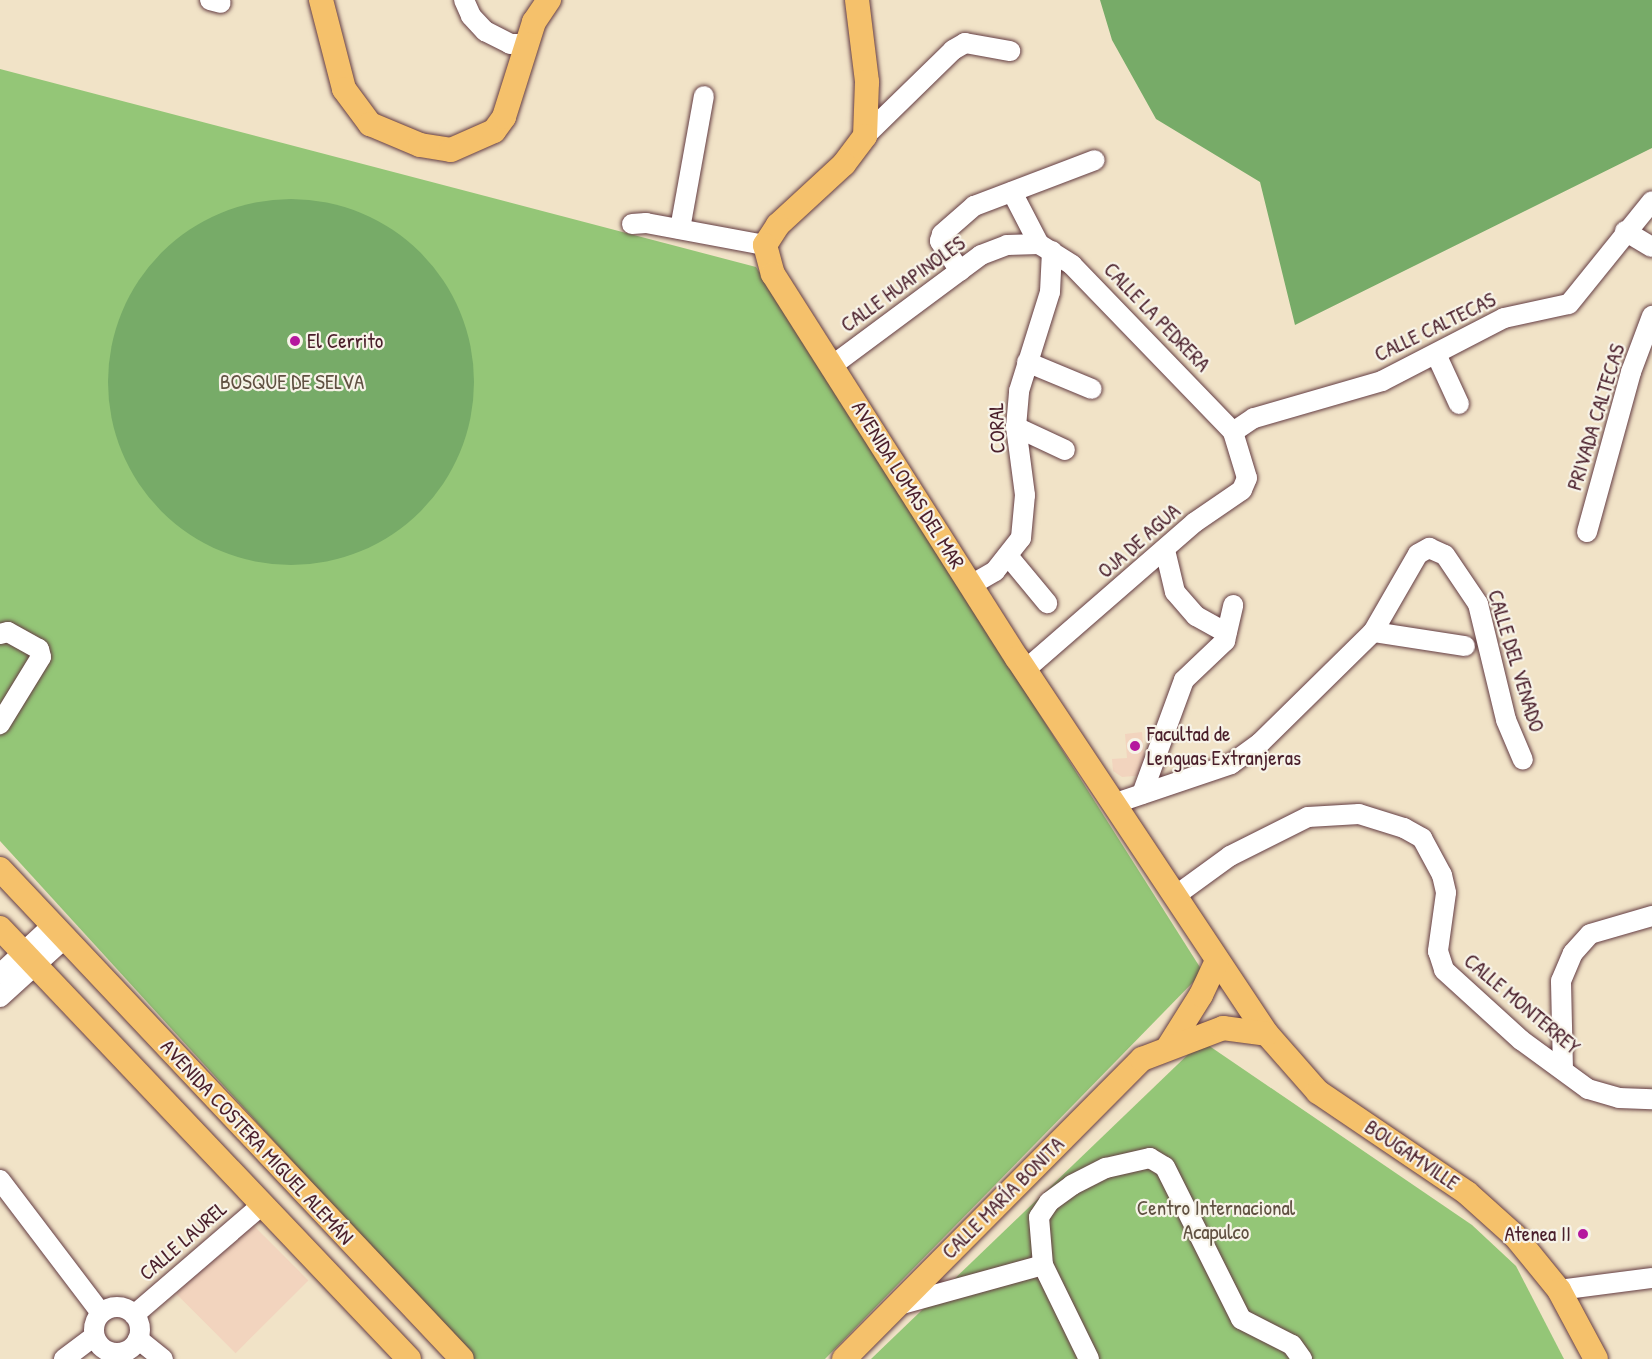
<!DOCTYPE html>
<meta charset="utf-8">
<style>
body{margin:0}
#map{position:relative;width:1652px;height:1359px;overflow:hidden;background:#f1e3c7;font-family:"Patrick Hand",sans-serif}
div>[style]{position:absolute}
.built>*{inset:0;background:#f2d4be;transform-origin:0 0}
.green>*{inset:0;background:#94c677}
.forest>*{inset:0;background:#77ab68}
.round{border-radius:50%}
.roads{filter:drop-shadow(0 0 2px #633c42) drop-shadow(0 0 2px #633c42)}
.minor>*{height:20px;margin:-10px;padding:0 10px;transform-origin:10px;border-radius:10px;background:#fff}
.minor>.ring{margin:-10px;padding:0;box-sizing:content-box;background:none;border:20px solid #fff;border-radius:50%}
.major>*{height:24px;margin:-12px;padding:0 12px;transform-origin:12px;border-radius:12px;background:#f5c16b}
.dots>*{width:16px;height:16px;translate:-50% -50%;box-sizing:border-box;border:3px solid #f7f3e8;border-radius:50%}
span{translate:-50% -50%;white-space:nowrap;text-align:center;line-height:1.15;-webkit-text-stroke:4.5px #f7f3e8;paint-order:stroke}
.street-label{font-size:21px;color:#4a1f2b}
.poi-label{font-size:21px;color:#4a1f2b}
.left{translate:0 -50%;text-align:left}
.right{translate:-100% -50%;text-align:right}
.park-label{font-size:21px;color:#605142}
</style>
<div id="map">
<div class="built">
<i style="clip-path:polygon(1142px 732px,1146px 775px,1122px 777px,1113px 771px,1112px 759px,1127px 758px,1125px 734px)"></i>
<i style="left:249px;top:1221px;width:84px;height:103px;rotate:45deg"></i>
</div>
<div class="green">
<i style="clip-path:polygon(0 69px,756px 267px,1203px 972px,825px 1359px,473px 1359px,0 841px)"></i>
<i style="clip-path:polygon(1202px 1041px,1472px 1225px,1516px 1266px,1564px 1359px,871px 1359px)"></i>
</div>
<div class="forest">
<i style="clip-path:polygon(1100px 0,1652px 0,1652px 148px,1295px 325px,1260px 182px,1156px 119px,1112px 40px)"></i>
<i class="round" style="left:108px;top:199px;width:366px;height:366px"></i>
</div>
<div class="roads">
<div class="minor">
<i style="left:210px;top:0;width:11px;rotate:15deg"></i>
<i style="left:464px;top:0;width:17px;rotate:66deg"></i>
<i style="left:471px;top:16px;width:21px;rotate:47deg"></i>
<i style="left:485px;top:31px;width:28px;rotate:27deg"></i>
<i style="left:510px;top:44px;width:16px"></i>
<i style="left:865px;top:136px;width:123px;rotate:-44.3deg"></i>
<i style="left:953px;top:50px;width:14px;rotate:-30deg"></i>
<i style="left:965px;top:43px;width:46px;rotate:10.1deg"></i>
<i style="left:1012px;top:192px;width:59px;rotate:62.6deg"></i>
<i style="left:632px;top:224px;width:14px;rotate:-4deg"></i>
<i style="left:646px;top:223px;width:121px;rotate:10.5deg"></i>
<i style="left:680px;top:229px;width:135px;rotate:-79.8deg"></i>
<i style="left:1625px;top:231px;width:31px;rotate:31deg"></i>
<i style="left:960px;top:271px;width:36px;rotate:-124deg"></i>
<i style="left:940px;top:241px;width:7px;rotate:-74deg"></i>
<i style="left:942px;top:234px;width:43px;rotate:-41.2deg"></i>
<i style="left:974px;top:206px;width:129px;rotate:-20.8deg"></i>
<i style="left:1436px;top:354px;width:55px;rotate:65.3deg"></i>
<i style="left:1027px;top:362px;width:70px;rotate:22.6deg"></i>
<i style="left:833px;top:365px;width:184px;rotate:-36.6deg"></i>
<i style="left:981px;top:255px;width:28px;rotate:-21deg"></i>
<i style="left:1007px;top:245px;width:32px;rotate:-2deg"></i>
<i style="left:1039px;top:244px;width:39px;rotate:32deg"></i>
<i style="left:1072px;top:265px;width:232px;rotate:46deg"></i>
<i style="left:1233px;top:432px;width:48px;rotate:73.1deg"></i>
<i style="left:1247px;top:478px;width:13px;rotate:113deg"></i>
<i style="left:1242px;top:490px;width:58px;rotate:145.5deg"></i>
<i style="left:1194px;top:523px;width:224px;rotate:139deg"></i>
<i style="left:1016px;top:427px;width:54px;rotate:25.1deg"></i>
<i style="left:1233px;top:432px;width:25px;rotate:-34deg"></i>
<i style="left:1254px;top:418px;width:133px;rotate:-16.1deg"></i>
<i style="left:1382px;top:381px;width:137px;rotate:-27.3deg"></i>
<i style="left:1504px;top:318px;width:66px;rotate:-12.2deg"></i>
<i style="left:1569px;top:304px;width:132px;rotate:-51.1deg"></i>
<i style="left:1587px;top:532px;width:166px;rotate:-74.6deg"></i>
<i style="left:1631px;top:372px;width:60px;rotate:-69.4deg"></i>
<i style="left:1165px;top:550px;width:43px;rotate:76.6deg"></i>
<i style="left:1175px;top:592px;width:32px;rotate:49deg"></i>
<i style="left:1196px;top:616px;width:35px;rotate:29deg"></i>
<i style="left:1009px;top:557px;width:60px;rotate:50.4deg"></i>
<i style="left:971px;top:585px;width:28px;rotate:-30deg"></i>
<i style="left:995px;top:571px;width:42px;rotate:-51.8deg"></i>
<i style="left:1021px;top:538px;width:43px;rotate:-84.7deg"></i>
<i style="left:1025px;top:495px;width:69px;rotate:-97.5deg"></i>
<i style="left:1016px;top:427px;width:36px;rotate:-85deg"></i>
<i style="left:1019px;top:391px;width:104px;rotate:-72.6deg"></i>
<i style="left:1050px;top:292px;width:41px;rotate:-87.2deg"></i>
<i style="left:1373px;top:632px;width:93px;rotate:8.7deg"></i>
<i style="left:0;top:634px;width:8px;rotate:-14deg"></i>
<i style="left:8px;top:632px;width:35px;rotate:29deg"></i>
<i style="left:39px;top:649px;width:8px;rotate:76deg"></i>
<i style="left:41px;top:657px;width:79px;rotate:121.5deg"></i>
<i style="left:1142px;top:794px;width:121px;rotate:-69.8deg"></i>
<i style="left:1184px;top:680px;width:57px;rotate:-43.6deg"></i>
<i style="left:1225px;top:641px;width:37px;rotate:-77deg"></i>
<i style="left:1113px;top:804px;width:125px;rotate:-18.7deg"></i>
<i style="left:1231px;top:764px;width:36px;rotate:-36deg"></i>
<i style="left:1260px;top:743px;width:158px;rotate:-44.5deg"></i>
<i style="left:1373px;top:632px;width:90px;rotate:-60deg"></i>
<i style="left:1418px;top:554px;width:13px;rotate:-29deg"></i>
<i style="left:1429px;top:548px;width:17px;rotate:24deg"></i>
<i style="left:1445px;top:555px;width:59px;rotate:56deg"></i>
<i style="left:1478px;top:604px;width:119px;rotate:76.4deg"></i>
<i style="left:1506px;top:720px;width:43px;rotate:67deg"></i>
<i style="left:1175px;top:896px;width:68px;rotate:-36deg"></i>
<i style="left:1230px;top:856px;width:87px;rotate:-26.6deg"></i>
<i style="left:1308px;top:817px;width:51px;rotate:-3.4deg"></i>
<i style="left:1359px;top:814px;width:47px;rotate:17.3deg"></i>
<i style="left:1404px;top:828px;width:21px;rotate:29deg"></i>
<i style="left:1422px;top:838px;width:42px;rotate:61.6deg"></i>
<i style="left:1442px;top:875px;width:18px;rotate:77deg"></i>
<i style="left:1446px;top:893px;width:59px;rotate:97.9deg"></i>
<i style="left:1438px;top:951px;width:20px;rotate:72deg"></i>
<i style="left:1444px;top:970px;width:104px;rotate:42.3deg"></i>
<i style="left:1521px;top:1040px;width:83px;rotate:36.2deg"></i>
<i style="left:1588px;top:1089px;width:32px;rotate:16deg"></i>
<i style="left:1619px;top:1098px;width:33px;rotate:2deg"></i>
<i style="left:0;top:974px;width:72px;rotate:-42.8deg"></i>
<i style="left:0;top:997px;width:88px;rotate:-42.2deg"></i>
<i style="left:1563px;top:1070px;width:89px;rotate:-91.3deg"></i>
<i style="left:1561px;top:981px;width:30px;rotate:-67deg"></i>
<i style="left:1573px;top:953px;width:25px;rotate:-48deg"></i>
<i style="left:1590px;top:934px;width:65px;rotate:-16.2deg"></i>
<i style="left:0;top:1180px;width:167px;rotate:52.8deg"></i>
<i style="left:1559px;top:1290px;width:94px;rotate:-7.4deg"></i>
<i style="left:898px;top:1305px;width:150px;rotate:-15.4deg"></i>
<i class="ring" style="left:94px;top:1307px;width:26px;height:26px"></i>
<i style="left:134px;top:1315px;width:170px;rotate:-40.7deg"></i>
<i style="left:138px;top:1339px;width:32px;rotate:39deg"></i>
<i style="left:64px;top:1359px;width:38px;rotate:-37deg"></i>
<i style="left:1089px;top:1359px;width:105px;rotate:-116.1deg"></i>
<i style="left:1043px;top:1265px;width:48px;rotate:-94.8deg"></i>
<i style="left:1039px;top:1217px;width:18px;rotate:-56deg"></i>
<i style="left:1049px;top:1202px;width:29px;rotate:-36deg"></i>
<i style="left:1072px;top:1185px;width:38px;rotate:-27deg"></i>
<i style="left:1106px;top:1168px;width:45px;rotate:-12.8deg"></i>
<i style="left:1150px;top:1158px;width:17px;rotate:31deg"></i>
<i style="left:1165px;top:1167px;width:170px;rotate:63.4deg"></i>
<i style="left:1241px;top:1319px;width:57px;rotate:27deg"></i>
<i style="left:1292px;top:1345px;width:17px;rotate:54deg"></i>
</div>
<div class="major">
<i style="left:321px;top:0;width:92px;rotate:75.5deg"></i>
<i style="left:344px;top:89px;width:44px;rotate:53.4deg"></i>
<i style="left:370px;top:124px;width:54px;rotate:22.8deg"></i>
<i style="left:420px;top:145px;width:31px;rotate:9deg"></i>
<i style="left:451px;top:150px;width:47px;rotate:-23.8deg"></i>
<i style="left:494px;top:131px;width:17px;rotate:-54deg"></i>
<i style="left:504px;top:117px;width:100px;rotate:-72.5deg"></i>
<i style="left:534px;top:22px;width:27px;rotate:-56deg"></i>
<i style="left:857px;top:0;width:83px;rotate:83deg"></i>
<i style="left:867px;top:82px;width:54px;rotate:92.1deg"></i>
<i style="left:865px;top:136px;width:35px;rotate:127deg"></i>
<i style="left:844px;top:164px;width:90px;rotate:137.3deg"></i>
<i style="left:778px;top:225px;width:24px;rotate:123deg"></i>
<i style="left:765px;top:245px;width:30px;rotate:75deg"></i>
<i style="left:773px;top:274px;width:455px;rotate:57.6deg"></i>
<i style="left:1017px;top:658px;width:452px;rotate:56.4deg"></i>
<i style="left:1267px;top:1034px;width:77px;rotate:48.7deg"></i>
<i style="left:1318px;top:1092px;width:180px;rotate:34.1deg"></i>
<i style="left:1467px;top:1193px;width:64px;rotate:41.9deg"></i>
<i style="left:1515px;top:1236px;width:70px;rotate:50.8deg"></i>
<i style="left:1559px;top:1290px;width:78px;rotate:61.8deg"></i>
<i style="left:0;top:869px;width:673px;rotate:46.68deg"></i>
<i style="left:0;top:928px;width:594px;rotate:46.5deg"></i>
<i style="left:1169px;top:1046px;width:60px;rotate:-57.9deg"></i>
<i style="left:1201px;top:995px;width:38px;rotate:-65deg"></i>
<i style="left:844px;top:1359px;width:423px;rotate:-45.2deg"></i>
<i style="left:1142px;top:1059px;width:87px;rotate:-20.9deg"></i>
<i style="left:1223px;top:1028px;width:44px;rotate:7.8deg"></i>
</div>
</div>
<div class="dots">
<i style="left:295px;top:341px;background:#b5179e"></i>
<i style="left:1135px;top:746px;background:#b5179e"></i>
<i style="left:1583px;top:1234px;background:#b5179e"></i>
</div>
<div class="street-label">
<span style="left:903px;top:284px;rotate:-36deg">CALLE HUAPINOLES</span>
<span style="left:1157px;top:317px;rotate:46deg">CALLE LA PEDRERA</span>
<span style="left:1435px;top:327px;rotate:-26deg">CALLE CALTECAS</span>
<span style="left:1596px;top:417px;rotate:-73deg">PRIVADA CALTECAS</span>
<span style="left:997px;top:428px;rotate:-92deg">CORAL</span>
<span style="left:908px;top:485px;rotate:58deg">AVENIDA LOMAS DEL MAR</span>
<span style="left:1139px;top:541px;rotate:-41deg">OJA DE AGUA</span>
<span style="left:1516px;top:661px;rotate:73deg">CALLE DEL VENADO</span>
<span style="left:1522px;top:1004px;rotate:40deg">CALLE MONTERREY</span>
<span style="left:257px;top:1142px;rotate:47deg">AVENIDA COSTERA MIGUEL ALEMÁN</span>
<span style="left:1412px;top:1155px;rotate:34deg">BOUGAMVILLE</span>
<span style="left:1003px;top:1198px;rotate:-45deg">CALLE MARÍA BONITA</span>
<span style="left:183px;top:1241px;rotate:-41deg">CALLE LAUREL</span>
</div>
<div class="poi-label">
<span class="left" style="left:307px;top:341px">El Cerrito</span>
<span class="left" style="left:1147px;top:746px">Facultad de<br>Lenguas Extranjeras</span>
<span class="right" style="left:1571px;top:1234px">Atenea II</span>
</div>
<div class="park-label">
<span style="left:292px;top:382px">BOSQUE DE SELVA</span>
<span style="left:1216px;top:1220px">Centro Internacional<br>Acapulco</span>
</div>
</div>
